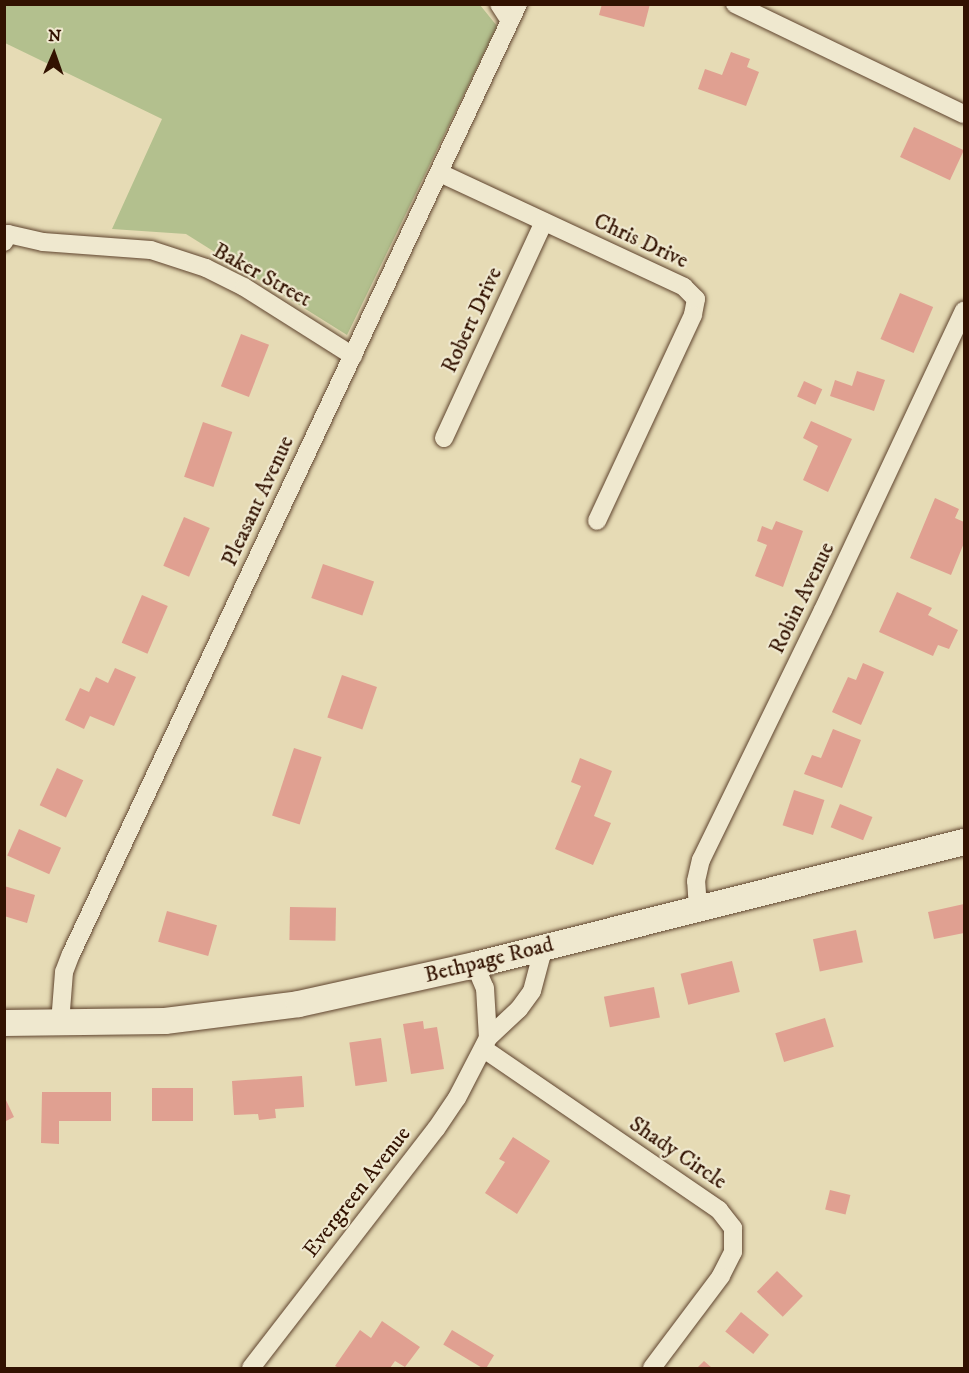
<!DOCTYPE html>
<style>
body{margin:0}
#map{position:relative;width:969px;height:1373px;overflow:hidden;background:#e6dbb5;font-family:"IM FELL DW Pica",serif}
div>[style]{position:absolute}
.green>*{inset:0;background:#b3c08e}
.building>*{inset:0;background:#e0a091;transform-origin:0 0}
.roads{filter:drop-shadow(0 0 2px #5f442e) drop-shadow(0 0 2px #5f442e)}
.street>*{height:18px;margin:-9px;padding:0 9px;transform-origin:9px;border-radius:9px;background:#efe8cf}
.secondary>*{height:26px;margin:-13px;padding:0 13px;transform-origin:13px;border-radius:13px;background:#efe8cf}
span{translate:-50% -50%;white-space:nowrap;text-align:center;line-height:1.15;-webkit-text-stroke:4.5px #efe8cf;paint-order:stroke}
.street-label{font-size:22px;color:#321201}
.frame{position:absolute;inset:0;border:6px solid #321201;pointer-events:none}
.north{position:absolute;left:24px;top:24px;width:60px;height:60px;-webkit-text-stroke:4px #efe8cf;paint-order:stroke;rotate:2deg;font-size:16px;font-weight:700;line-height:24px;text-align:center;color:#321201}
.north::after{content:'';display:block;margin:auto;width:21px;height:27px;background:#321201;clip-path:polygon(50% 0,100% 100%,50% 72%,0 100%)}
</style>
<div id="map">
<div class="green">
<i style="clip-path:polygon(480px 5px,497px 26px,347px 335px,186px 234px,112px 229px,162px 119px,5px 43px,5px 5px)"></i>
</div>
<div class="building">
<i style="clip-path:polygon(602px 4px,650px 4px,644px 27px,599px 15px)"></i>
<i style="clip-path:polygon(731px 52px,750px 59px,747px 67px,759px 72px,746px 106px,698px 89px,705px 69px,722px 75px)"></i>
<i style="left:914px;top:127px;width:55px;height:33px;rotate:25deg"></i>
<i style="left:900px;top:293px;width:36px;height:50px;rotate:23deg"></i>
<i style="left:241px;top:334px;width:30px;height:56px;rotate:21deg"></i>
<i style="clip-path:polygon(857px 371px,885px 380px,874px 411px,830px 396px,835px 380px,852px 386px)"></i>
<i style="left:804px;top:381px;width:20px;height:17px;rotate:24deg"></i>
<i style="clip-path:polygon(811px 421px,852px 439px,828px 492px,803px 480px,818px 446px,803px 438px)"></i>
<i style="left:203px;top:422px;width:31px;height:58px;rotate:19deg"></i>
<i style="clip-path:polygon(935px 498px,959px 509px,955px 518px,964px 522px,964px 543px,951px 575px,910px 558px)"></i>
<i style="left:184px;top:517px;width:28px;height:53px;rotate:23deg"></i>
<i style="clip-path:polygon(776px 521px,803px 531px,783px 587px,755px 576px,767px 545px,757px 541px,762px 526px,772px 530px)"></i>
<i style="left:323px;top:564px;width:54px;height:36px;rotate:19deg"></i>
<i style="clip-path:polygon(897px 592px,932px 608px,928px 615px,958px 630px,949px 649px,938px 645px,933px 656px,879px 632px)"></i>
<i style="left:142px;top:595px;width:28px;height:52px;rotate:23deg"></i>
<i style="clip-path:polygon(863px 663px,884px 672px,861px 725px,832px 712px,848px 677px,856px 680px)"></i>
<i style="clip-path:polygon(115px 668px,136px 677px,114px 726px,90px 716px,84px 729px,65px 720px,80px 688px,89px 692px,96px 677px,108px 683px)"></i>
<i style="left:342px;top:675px;width:37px;height:45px;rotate:19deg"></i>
<i style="clip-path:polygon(833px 729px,861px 740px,842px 788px,804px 774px,812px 755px,821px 758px)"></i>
<i style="left:294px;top:748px;width:29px;height:71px;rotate:18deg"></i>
<i style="clip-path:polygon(580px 758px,612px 771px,594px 816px,611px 823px,593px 865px,555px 849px,581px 786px,571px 782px)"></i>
<i style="left:57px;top:768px;width:29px;height:41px;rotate:25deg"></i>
<i style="left:794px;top:790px;width:32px;height:37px;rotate:18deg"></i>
<i style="left:840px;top:804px;width:35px;height:25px;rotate:22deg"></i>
<i style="left:19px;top:829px;width:46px;height:29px;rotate:24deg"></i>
<i style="clip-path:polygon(4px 886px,35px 895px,27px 923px,4px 916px)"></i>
<i style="clip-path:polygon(964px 904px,964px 933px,934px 939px,928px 912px)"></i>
<i style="left:290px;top:907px;width:46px;height:33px;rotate:1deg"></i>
<i style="left:167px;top:911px;width:52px;height:32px;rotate:16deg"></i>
<i style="left:856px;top:930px;width:33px;height:44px;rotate:78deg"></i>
<i style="left:732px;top:961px;width:32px;height:53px;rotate:76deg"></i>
<i style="left:654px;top:987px;width:31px;height:51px;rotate:79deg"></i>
<i style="left:825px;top:1018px;width:30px;height:52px;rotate:73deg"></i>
<i style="clip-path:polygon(423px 1021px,424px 1029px,437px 1027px,444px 1069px,411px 1074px,403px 1024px)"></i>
<i style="left:381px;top:1038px;width:44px;height:32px;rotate:82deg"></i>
<i style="clip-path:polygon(302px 1076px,304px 1107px,275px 1109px,276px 1118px,259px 1120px,258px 1114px,234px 1115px,232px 1081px)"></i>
<i style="left:152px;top:1088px;width:41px;height:33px"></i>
<i style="clip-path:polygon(42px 1092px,111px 1092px,111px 1121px,59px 1121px,59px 1144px,41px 1143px)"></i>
<i style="clip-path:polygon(4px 1096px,14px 1117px,4px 1122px)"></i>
<i style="clip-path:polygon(513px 1137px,550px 1161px,517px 1214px,485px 1193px,505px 1162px,499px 1159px)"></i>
<i style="left:830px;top:1190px;width:21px;height:20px;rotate:14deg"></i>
<i style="left:777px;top:1271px;width:36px;height:29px;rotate:44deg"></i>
<i style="left:741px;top:1312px;width:36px;height:25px;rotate:39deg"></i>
<i style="clip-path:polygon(382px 1321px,420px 1347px,405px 1367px,395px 1361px,390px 1368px,339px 1368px,335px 1366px,360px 1330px,371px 1338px)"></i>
<i style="left:452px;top:1330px;width:49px;height:17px;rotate:31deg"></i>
<i style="clip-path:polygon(704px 1361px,712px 1368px,697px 1368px)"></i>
</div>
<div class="roads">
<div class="street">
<i style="left:499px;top:4px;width:20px;rotate:57deg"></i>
<i style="left:735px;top:4px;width:254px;rotate:25.7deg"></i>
<i style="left:440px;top:173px;width:269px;rotate:25deg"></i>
<i style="left:684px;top:287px;width:17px;rotate:45deg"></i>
<i style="left:696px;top:299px;width:16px;rotate:101deg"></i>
<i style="left:693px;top:315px;width:227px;rotate:115deg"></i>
<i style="left:4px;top:242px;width:9px;rotate:-63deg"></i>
<i style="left:8px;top:234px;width:36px;rotate:13deg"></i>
<i style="left:43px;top:242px;width:108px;rotate:4.2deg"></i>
<i style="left:151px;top:250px;width:58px;rotate:18.1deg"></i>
<i style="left:206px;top:268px;width:42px;rotate:26.6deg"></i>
<i style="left:244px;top:287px;width:129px;rotate:32.3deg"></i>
<i style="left:444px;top:438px;width:238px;rotate:-65.2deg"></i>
<i style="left:698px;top:908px;width:27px;rotate:-94deg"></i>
<i style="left:696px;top:881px;width:22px;rotate:-77deg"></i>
<i style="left:701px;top:860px;width:278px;rotate:-64deg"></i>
<i style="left:823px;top:610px;width:331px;rotate:-64.8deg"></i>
<i style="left:475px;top:965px;width:25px;rotate:67deg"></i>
<i style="left:485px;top:988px;width:50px;rotate:86.6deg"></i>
<i style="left:60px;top:1023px;width:51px;rotate:-85.5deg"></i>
<i style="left:64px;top:972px;width:19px;rotate:-69deg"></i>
<i style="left:71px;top:954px;width:1050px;rotate:-64.8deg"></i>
<i style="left:484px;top:1049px;width:285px;rotate:34.4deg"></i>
<i style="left:719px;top:1210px;width:23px;rotate:52deg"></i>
<i style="left:733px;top:1228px;width:24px;rotate:90deg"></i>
<i style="left:733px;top:1252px;width:27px;rotate:117deg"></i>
<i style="left:721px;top:1276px;width:115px;rotate:126.9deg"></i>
<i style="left:251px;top:1368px;width:302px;rotate:-52.3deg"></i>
<i style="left:436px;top:1129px;width:37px;rotate:-56deg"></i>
<i style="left:457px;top:1098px;width:68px;rotate:-62.7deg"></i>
<i style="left:488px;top:1038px;width:42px;rotate:-43.1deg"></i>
<i style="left:519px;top:1009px;width:22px;rotate:-54deg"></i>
<i style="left:532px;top:991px;width:47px;rotate:-75.1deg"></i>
</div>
<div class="secondary">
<i style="left:4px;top:1023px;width:161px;rotate:-0.7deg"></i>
<i style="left:165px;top:1021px;width:135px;rotate:-7.2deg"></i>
<i style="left:299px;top:1004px;width:180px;rotate:-12.5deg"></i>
<i style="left:475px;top:965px;width:504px;rotate:-14.12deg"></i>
</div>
</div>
<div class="street-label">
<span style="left:641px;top:241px;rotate:25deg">Chris Drive</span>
<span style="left:262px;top:275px;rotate:29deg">Baker Street</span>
<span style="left:472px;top:320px;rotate:-65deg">Robert Drive</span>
<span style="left:258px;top:501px;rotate:-65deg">Pleasant Avenue</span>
<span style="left:802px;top:598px;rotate:-64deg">Robin Avenue</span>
<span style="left:489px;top:960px;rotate:-14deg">Bethpage Road</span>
<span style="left:678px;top:1153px;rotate:34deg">Shady Circle</span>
<span style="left:357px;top:1192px;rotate:-52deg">Evergreen Avenue</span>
</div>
<div class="frame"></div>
<div class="north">N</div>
</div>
